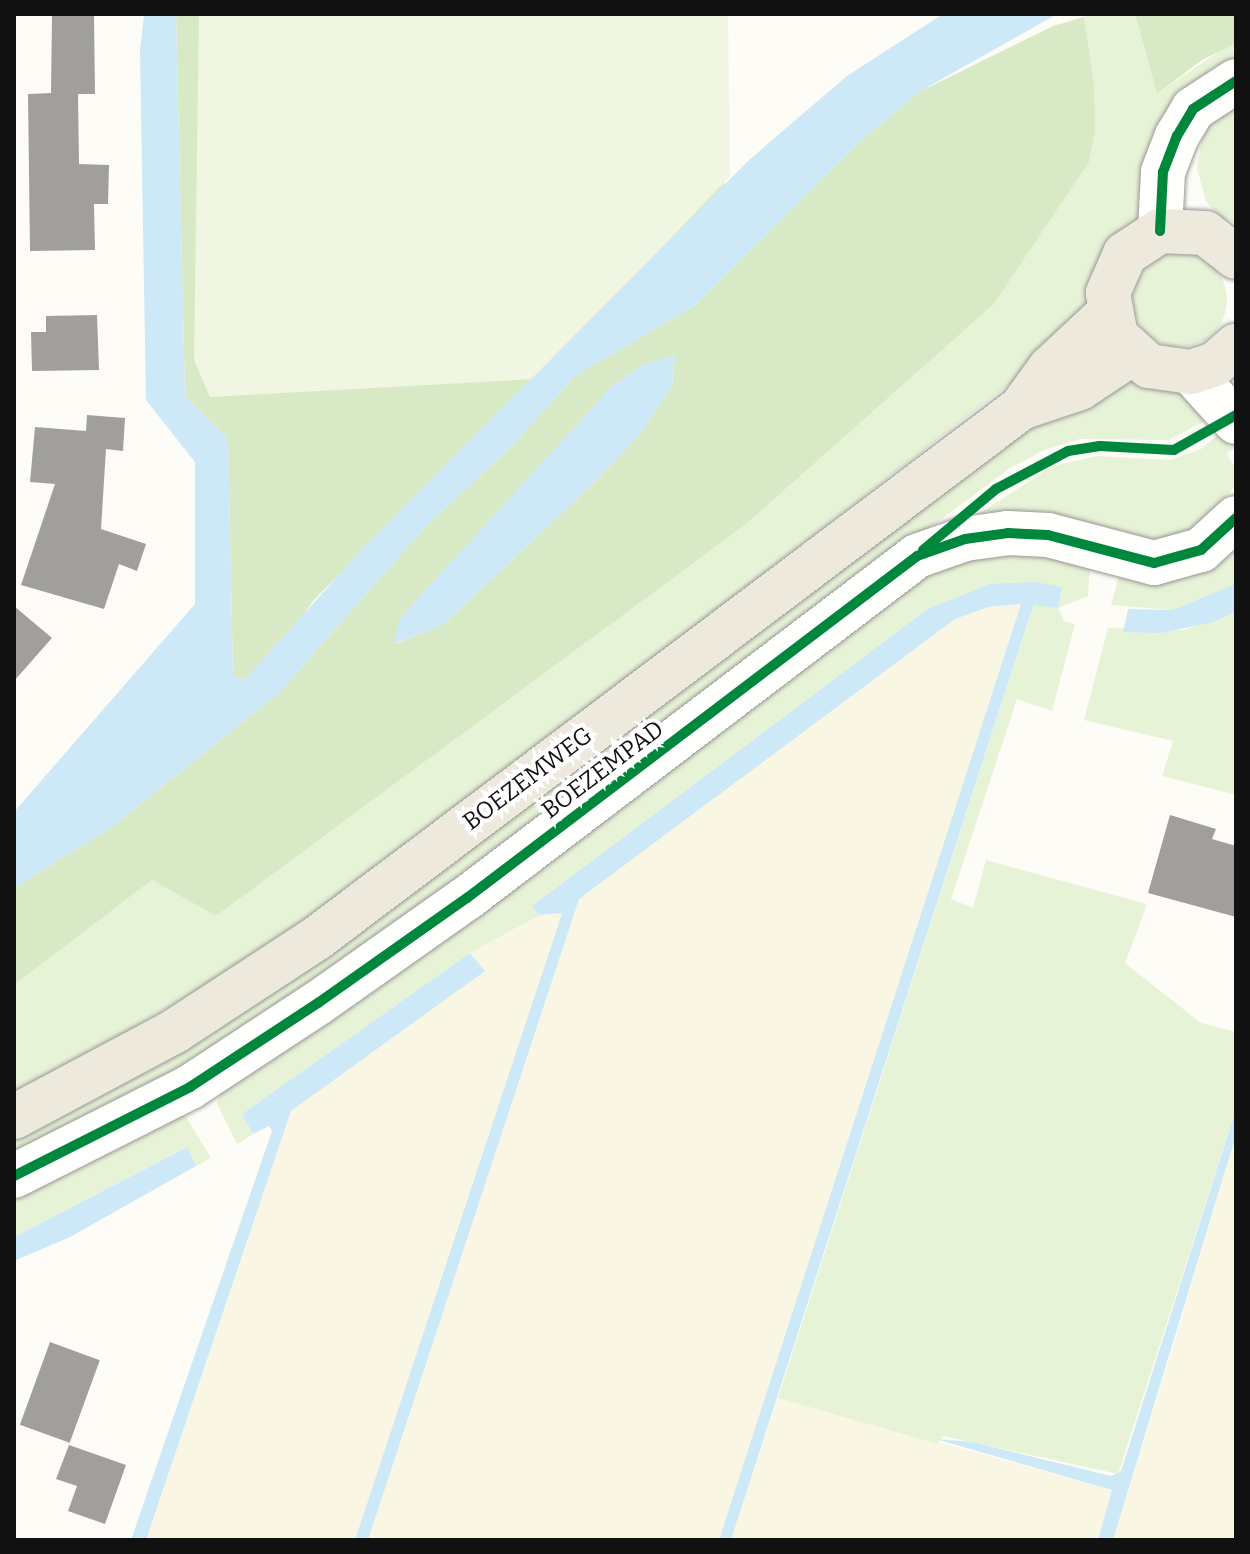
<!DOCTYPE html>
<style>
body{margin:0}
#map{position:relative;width:1250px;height:1554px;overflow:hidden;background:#fdfcf7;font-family:Bitter,serif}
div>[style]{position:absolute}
.farmland>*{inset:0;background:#f9f7e4}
.green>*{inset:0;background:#e7f3d7}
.round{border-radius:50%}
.forest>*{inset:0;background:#d8eac5}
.pitch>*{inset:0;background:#f0f6e1}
.water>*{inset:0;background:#cde8f7}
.building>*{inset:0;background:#a19f9c;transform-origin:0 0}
.roads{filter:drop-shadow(0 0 2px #979795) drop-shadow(0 0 2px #979795)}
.minor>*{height:44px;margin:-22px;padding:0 22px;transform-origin:22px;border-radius:22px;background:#fffffe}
.major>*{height:44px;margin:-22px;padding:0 22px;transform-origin:22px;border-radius:22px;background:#ede9dc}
.cycleway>*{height:10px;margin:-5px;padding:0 5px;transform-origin:5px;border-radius:5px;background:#00873e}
span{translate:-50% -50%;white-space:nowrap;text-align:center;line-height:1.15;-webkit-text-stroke:8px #fff;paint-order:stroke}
.street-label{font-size:24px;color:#111}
.frame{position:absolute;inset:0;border:16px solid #111;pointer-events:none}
</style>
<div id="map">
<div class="farmland">
<i style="clip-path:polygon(1021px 604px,719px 1540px,368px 1540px,579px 899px,955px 619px,988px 607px)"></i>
<i style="clip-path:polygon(562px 912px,355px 1540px,146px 1540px,291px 1111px,484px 971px,470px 953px,540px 915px)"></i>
<i style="clip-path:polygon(1236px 1135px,1236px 1540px,1113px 1540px,1175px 1340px)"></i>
<i style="clip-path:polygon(778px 1398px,1112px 1490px,1098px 1540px,731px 1540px)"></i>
</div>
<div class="green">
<i style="clip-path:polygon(1093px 14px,1135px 14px,1157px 94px,1228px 45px,1236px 43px,1236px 59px,1216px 66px,1177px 96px,1139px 216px,1090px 288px,1079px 319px,1052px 351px,674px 643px,264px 949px,70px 1067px,14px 1094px,14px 985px,152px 880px,216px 916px,745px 525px,994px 304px,1089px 162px,1094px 84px,1084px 17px)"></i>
<i style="clip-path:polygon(1236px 99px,1236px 223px,1219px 216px,1206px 201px,1197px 168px,1204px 127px)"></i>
<i class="round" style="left:1133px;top:253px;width:94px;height:94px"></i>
<i style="clip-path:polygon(1128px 380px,1187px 394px,1216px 415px,1169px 440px,1080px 439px,1044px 450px,1009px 469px,248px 1032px,14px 1163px,14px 1139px,53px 1121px,1018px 434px)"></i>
<i style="clip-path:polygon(1226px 428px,1236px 441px,1236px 448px,1227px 453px,1232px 464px,1236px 462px,1236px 485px,1200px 527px,1150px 543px,963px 524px,1053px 466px,1097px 456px,1170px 460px,1201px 449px)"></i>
<i style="clip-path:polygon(1236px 538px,1235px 585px,1172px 610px,1111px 605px,1119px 576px)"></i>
<i style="clip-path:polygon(1033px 550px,1090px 568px,1088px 596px,1058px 608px,1064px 621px,1075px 624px,1052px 711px,1017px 699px,951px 899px,973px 908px,986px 860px,1147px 904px,1125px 963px,1201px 1023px,1236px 1032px,1236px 1109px,1118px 1474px,943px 1436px,938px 1444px,778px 1398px,1030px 615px,1034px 605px,1062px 587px,926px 610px,533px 905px,540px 915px,470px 953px,242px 1114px,253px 1134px,237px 1144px,217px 1104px,223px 1082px,920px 574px,973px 556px)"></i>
<i style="clip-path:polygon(1236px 611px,1236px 795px,1162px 776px,1173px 741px,1084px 720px,1108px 628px,1184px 630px)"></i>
<i style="clip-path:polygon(177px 1112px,187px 1118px,211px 1158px,196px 1166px,186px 1147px,14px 1237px,14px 1195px)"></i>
</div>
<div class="forest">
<i style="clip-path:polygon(176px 14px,209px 14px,719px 170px,725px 185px,313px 601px,289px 635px,244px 680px,233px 675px,228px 440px,185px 396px)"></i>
<i style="clip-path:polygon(1135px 14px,1236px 14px,1236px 43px,1202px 60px,1157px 94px)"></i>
<i style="clip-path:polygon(evenodd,1084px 17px,1094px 84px,1095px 130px,1089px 162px,994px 304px,745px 525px,216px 916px,152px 880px,14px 985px,14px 888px,112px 827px,279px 693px,427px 525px,508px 450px,575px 376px,694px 306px,856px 145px,919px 92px,1053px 26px,1084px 17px,675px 356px,672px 386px,639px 435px,593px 484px,444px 624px,395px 644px,613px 385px,646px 363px,675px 356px)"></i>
</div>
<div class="pitch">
<i style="clip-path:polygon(199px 14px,728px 14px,730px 176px,537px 379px,210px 397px,194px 360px)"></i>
</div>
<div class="water">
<i style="clip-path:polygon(144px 14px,176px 14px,185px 396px,228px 440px,233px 675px,244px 680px,365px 546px,749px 160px,847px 76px,943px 14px,1057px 14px,919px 92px,856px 145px,694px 306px,575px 376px,508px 450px,427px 525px,279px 693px,112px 827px,14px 888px,14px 812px,195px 604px,195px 462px,146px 400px,140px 51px)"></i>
<i style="clip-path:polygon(675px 355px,672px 386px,639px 435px,593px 484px,444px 624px,394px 644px,400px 618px,613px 385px,646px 363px)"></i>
<i style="clip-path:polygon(1035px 582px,1062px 587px,1058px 608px,1034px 605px,1030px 615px,731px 1540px,719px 1540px,1021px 604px,988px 607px,955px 619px,579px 899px,368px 1540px,355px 1540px,562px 913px,540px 915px,532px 906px,926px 610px,990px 584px)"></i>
<i style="clip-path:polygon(1236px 584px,1236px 611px,1213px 622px,1161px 633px,1123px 632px,1128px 609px,1172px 610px)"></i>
<i style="clip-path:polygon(470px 953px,485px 971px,291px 1111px,146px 1540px,131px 1540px,272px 1131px,269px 1126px,253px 1134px,242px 1114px)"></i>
<i style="clip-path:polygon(1236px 1109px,1236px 1135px,1113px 1540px,1098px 1540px,1112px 1490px,936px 1439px,972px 1442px,1111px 1476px,1121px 1471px)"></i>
<i style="clip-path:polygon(187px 1147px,196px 1166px,70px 1237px,14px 1261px,14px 1237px)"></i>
</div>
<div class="building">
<i style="clip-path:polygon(52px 14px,94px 14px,95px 94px,78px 94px,79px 164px,109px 165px,108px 204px,94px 204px,95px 250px,30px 251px,28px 94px,51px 93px)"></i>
<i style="clip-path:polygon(97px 315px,99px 370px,32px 371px,31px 332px,46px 332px,46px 316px)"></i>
<i style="clip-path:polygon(87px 415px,125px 418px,123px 451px,106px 449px,101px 529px,146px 544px,137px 571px,119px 564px,104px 609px,21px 585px,55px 484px,30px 482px,35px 427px,86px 431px)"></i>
<i style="clip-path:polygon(14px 606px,52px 638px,14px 681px)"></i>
<i style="clip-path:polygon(1170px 815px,1216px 829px,1212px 839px,1236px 846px,1236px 917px,1148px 893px)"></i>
<i style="left:50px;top:1342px;width:53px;height:88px;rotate:20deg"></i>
<i style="clip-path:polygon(69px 1445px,126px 1465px,105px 1524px,68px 1511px,77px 1486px,56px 1479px)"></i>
</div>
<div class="roads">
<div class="minor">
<i style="left:1160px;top:231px;width:59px;rotate:-87.1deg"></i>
<i style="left:1163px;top:172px;width:39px;rotate:-69deg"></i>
<i style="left:1177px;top:136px;width:31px;rotate:-59deg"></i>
<i style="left:1193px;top:109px;width:51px;rotate:-33.1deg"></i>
<i style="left:1191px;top:372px;width:67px;rotate:48deg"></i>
<i style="left:14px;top:1176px;width:197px;rotate:-26.8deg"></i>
<i style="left:190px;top:1087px;width:153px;rotate:-33.3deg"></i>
<i style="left:318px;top:1003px;width:182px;rotate:-35.2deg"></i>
<i style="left:467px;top:898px;width:565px;rotate:-37.23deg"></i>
<i style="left:917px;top:556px;width:51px;rotate:-19.5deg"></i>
<i style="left:965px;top:539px;width:43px;rotate:-7.9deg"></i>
<i style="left:1008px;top:533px;width:40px;rotate:2.9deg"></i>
<i style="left:1048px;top:535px;width:110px;rotate:14.8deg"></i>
<i style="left:1154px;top:563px;width:49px;rotate:-15.5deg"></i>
<i style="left:1201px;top:550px;width:47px;rotate:-42.4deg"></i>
</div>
<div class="major">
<i style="left:1236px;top:257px;width:39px;rotate:-142deg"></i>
<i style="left:1205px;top:233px;width:45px;rotate:-177.5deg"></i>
<i style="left:1160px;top:231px;width:42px;rotate:146.7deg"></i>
<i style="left:1125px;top:254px;width:43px;rotate:113.6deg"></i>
<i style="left:1108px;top:293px;width:44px;rotate:79.5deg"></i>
<i style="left:1116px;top:336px;width:45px;rotate:42.3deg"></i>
<i style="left:1149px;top:366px;width:42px;rotate:8.1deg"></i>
<i style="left:1191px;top:372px;width:25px;rotate:-18deg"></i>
<i style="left:1215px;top:364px;width:28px;rotate:-41deg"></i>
<i style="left:1021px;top:408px;width:49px;rotate:-54.1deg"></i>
<i style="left:1050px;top:368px;width:79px;rotate:-43deg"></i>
<i style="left:14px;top:1117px;width:183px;rotate:-28.1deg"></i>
<i style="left:175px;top:1031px;width:170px;rotate:-33.2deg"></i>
<i style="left:317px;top:938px;width:881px;rotate:-36.97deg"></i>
<i style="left:1021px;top:408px;width:62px;rotate:-18.7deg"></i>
<i style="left:1080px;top:388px;width:61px;rotate:-33.7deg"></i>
</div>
</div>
<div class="cycleway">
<i style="left:1160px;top:231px;width:59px;rotate:-87.1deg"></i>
<i style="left:1163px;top:172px;width:39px;rotate:-69deg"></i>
<i style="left:1177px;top:136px;width:31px;rotate:-59deg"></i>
<i style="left:1193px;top:109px;width:51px;rotate:-33.1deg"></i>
<i style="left:923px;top:550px;width:95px;rotate:-39.9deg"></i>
<i style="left:996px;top:489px;width:81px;rotate:-27.8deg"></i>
<i style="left:1068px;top:451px;width:32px;rotate:-9deg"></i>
<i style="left:1100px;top:446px;width:74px;rotate:3.1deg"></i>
<i style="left:1174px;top:450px;width:71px;rotate:-29.4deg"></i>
<i style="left:14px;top:1176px;width:197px;rotate:-26.8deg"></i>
<i style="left:190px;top:1087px;width:153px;rotate:-33.3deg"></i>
<i style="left:318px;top:1003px;width:182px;rotate:-35.2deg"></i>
<i style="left:467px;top:898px;width:565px;rotate:-37.23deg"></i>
<i style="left:917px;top:556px;width:51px;rotate:-19.5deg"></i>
<i style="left:965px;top:539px;width:43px;rotate:-7.9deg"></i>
<i style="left:1008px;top:533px;width:40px;rotate:2.9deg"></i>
<i style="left:1048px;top:535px;width:110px;rotate:14.8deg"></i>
<i style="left:1154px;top:563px;width:49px;rotate:-15.5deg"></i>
<i style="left:1201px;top:550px;width:47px;rotate:-42.4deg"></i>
</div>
<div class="street-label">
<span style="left:603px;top:770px;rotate:-37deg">BOEZEMPAD</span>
<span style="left:528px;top:779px;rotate:-37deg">BOEZEMWEG</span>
</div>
<div class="frame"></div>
</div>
